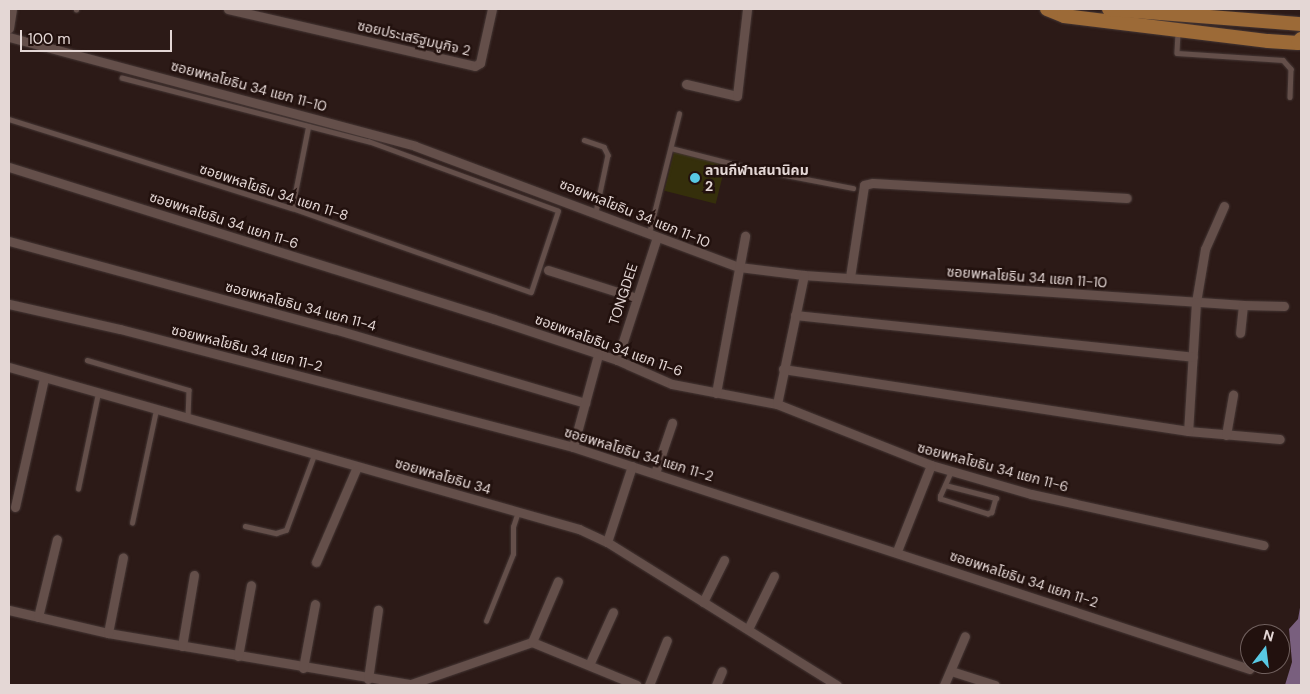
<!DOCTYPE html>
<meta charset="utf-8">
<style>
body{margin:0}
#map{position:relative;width:1310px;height:694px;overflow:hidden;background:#2c1a17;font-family:"DM Sans","Noto Sans Thai",sans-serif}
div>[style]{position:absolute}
.green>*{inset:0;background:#352f0b;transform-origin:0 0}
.water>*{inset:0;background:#795f7e}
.roads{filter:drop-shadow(0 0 1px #453735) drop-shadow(0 0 1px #453735)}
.service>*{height:4.5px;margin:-2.25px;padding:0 2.25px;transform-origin:2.25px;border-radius:2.25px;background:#644f4a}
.minor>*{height:9px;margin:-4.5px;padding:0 4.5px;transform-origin:4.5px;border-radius:4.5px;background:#644f4a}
.primary>*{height:14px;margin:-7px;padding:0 7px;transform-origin:7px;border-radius:7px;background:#9c6a37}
.dots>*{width:14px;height:14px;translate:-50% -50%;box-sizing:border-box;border:2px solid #22110e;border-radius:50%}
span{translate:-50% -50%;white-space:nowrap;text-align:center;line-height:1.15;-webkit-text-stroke:5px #22110e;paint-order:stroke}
.street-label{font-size:14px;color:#e4d7d5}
.poi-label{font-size:14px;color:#e4d7d5;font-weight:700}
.left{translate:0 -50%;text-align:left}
.frame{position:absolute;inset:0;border:10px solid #e4d7d5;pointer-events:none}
.north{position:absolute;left:1240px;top:624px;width:50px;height:50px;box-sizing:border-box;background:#22110e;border:1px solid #70605e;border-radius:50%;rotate:15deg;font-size:14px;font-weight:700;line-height:20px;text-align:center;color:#e4d7d5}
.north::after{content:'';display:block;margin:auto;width:18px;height:22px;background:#58c9e4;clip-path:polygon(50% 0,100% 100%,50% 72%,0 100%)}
.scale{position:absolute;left:20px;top:30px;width:152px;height:22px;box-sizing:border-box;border:2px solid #e4d7d5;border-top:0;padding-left:6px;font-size:15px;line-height:18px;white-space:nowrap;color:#e4d7d5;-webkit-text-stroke:4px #22110e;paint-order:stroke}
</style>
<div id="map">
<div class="green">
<i style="left:674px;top:152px;width:53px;height:40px;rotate:14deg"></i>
</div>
<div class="water">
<i style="clip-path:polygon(1301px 602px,1301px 685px,1285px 685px,1292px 662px,1289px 629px,1298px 619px)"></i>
</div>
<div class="roads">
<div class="service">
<i style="left:76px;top:10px;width:1px;rotate:-90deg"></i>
<i style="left:1178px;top:33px;width:20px;rotate:93deg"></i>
<i style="left:1177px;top:53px;width:106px;rotate:3.8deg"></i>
<i style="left:1283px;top:60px;width:12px;rotate:48deg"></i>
<i style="left:1291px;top:69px;width:28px;rotate:92deg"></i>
<i style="left:9px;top:119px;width:297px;rotate:17.5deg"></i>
<i style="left:292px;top:208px;width:253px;rotate:19.4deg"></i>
<i style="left:531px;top:292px;width:85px;rotate:-71.6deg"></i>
<i style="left:558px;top:211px;width:201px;rotate:-159.9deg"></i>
<i style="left:369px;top:142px;width:255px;rotate:-165.5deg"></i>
<i style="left:584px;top:140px;width:21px;rotate:19deg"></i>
<i style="left:604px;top:147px;width:9px;rotate:63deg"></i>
<i style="left:608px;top:155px;width:58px;rotate:101.9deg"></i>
<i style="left:671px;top:148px;width:81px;rotate:14.4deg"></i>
<i style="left:749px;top:168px;width:106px;rotate:10.9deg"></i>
<i style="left:292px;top:208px;width:83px;rotate:-78.8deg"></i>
<i style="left:649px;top:233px;width:123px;rotate:-75.9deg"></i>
<i style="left:87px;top:360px;width:106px;rotate:16.4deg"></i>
<i style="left:189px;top:390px;width:29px;rotate:92deg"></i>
<i style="left:945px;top:485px;width:53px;rotate:14.3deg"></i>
<i style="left:996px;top:498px;width:15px;rotate:106deg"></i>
<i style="left:992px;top:512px;width:4px;rotate:153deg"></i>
<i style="left:988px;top:514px;width:50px;rotate:-162.6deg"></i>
<i style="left:940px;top:499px;width:3px;rotate:-90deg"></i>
<i style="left:940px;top:496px;width:27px;rotate:-66deg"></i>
<i style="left:78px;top:489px;width:98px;rotate:-78.2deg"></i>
<i style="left:132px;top:523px;width:116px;rotate:-78deg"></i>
<i style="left:245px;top:526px;width:32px;rotate:13deg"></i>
<i style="left:276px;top:533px;width:10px;rotate:-17deg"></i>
<i style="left:286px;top:530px;width:80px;rotate:-69.5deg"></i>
<i style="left:486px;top:621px;width:72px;rotate:-68.1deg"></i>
<i style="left:513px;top:554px;width:27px;rotate:-90deg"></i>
<i style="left:513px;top:527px;width:16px;rotate:-72deg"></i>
</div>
<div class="minor">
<i style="left:228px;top:9px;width:253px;rotate:13deg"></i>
<i style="left:475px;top:66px;width:6px;rotate:-31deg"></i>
<i style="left:480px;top:63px;width:55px;rotate:-77.5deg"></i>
<i style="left:9px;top:28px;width:19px;rotate:-81deg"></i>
<i style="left:9px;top:37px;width:420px;rotate:15deg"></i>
<i style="left:415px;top:146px;width:346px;rotate:20.5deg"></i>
<i style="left:739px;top:267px;width:65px;rotate:7deg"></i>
<i style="left:804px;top:275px;width:440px;rotate:3.9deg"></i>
<i style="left:1243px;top:305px;width:28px;rotate:96deg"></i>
<i style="left:686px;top:84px;width:52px;rotate:13.2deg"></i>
<i style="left:737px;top:96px;width:88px;rotate:-83.4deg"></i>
<i style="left:9px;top:167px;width:508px;rotate:17.4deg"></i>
<i style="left:494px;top:319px;width:130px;rotate:18.4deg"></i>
<i style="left:617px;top:360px;width:60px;rotate:23.6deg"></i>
<i style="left:672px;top:384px;width:107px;rotate:10.8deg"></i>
<i style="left:777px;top:404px;width:166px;rotate:21.6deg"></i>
<i style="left:931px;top:465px;width:104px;rotate:16.2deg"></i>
<i style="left:1031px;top:494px;width:238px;rotate:12.4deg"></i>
<i style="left:1224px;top:206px;width:47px;rotate:113.8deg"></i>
<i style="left:1205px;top:249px;width:54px;rotate:99.6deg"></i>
<i style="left:1196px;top:302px;width:129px;rotate:93.5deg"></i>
<i style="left:1188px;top:431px;width:92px;rotate:5deg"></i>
<i style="left:9px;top:241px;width:337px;rotate:15.2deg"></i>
<i style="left:334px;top:329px;width:262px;rotate:16.4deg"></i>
<i style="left:548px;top:270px;width:93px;rotate:17.5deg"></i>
<i style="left:850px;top:277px;width:93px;rotate:-81.3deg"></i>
<i style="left:864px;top:185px;width:9px;rotate:-13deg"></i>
<i style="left:873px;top:183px;width:254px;rotate:3.4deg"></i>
<i style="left:9px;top:304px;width:114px;rotate:12.7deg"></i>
<i style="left:120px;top:329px;width:468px;rotate:14.6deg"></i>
<i style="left:573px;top:447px;width:712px;rotate:18.16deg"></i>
<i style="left:1243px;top:305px;width:41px;rotate:1.4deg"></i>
<i style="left:795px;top:315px;width:400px;rotate:6deg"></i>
<i style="left:617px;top:360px;width:129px;rotate:-72deg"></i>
<i style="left:9px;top:367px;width:593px;rotate:15.87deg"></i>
<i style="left:579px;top:529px;width:31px;rotate:25deg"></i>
<i style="left:607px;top:542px;width:271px;rotate:31.9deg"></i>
<i style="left:783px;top:369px;width:410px;rotate:8.7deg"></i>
<i style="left:716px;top:393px;width:160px;rotate:-79.5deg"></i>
<i style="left:777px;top:404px;width:132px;rotate:-78.2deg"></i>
<i style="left:1226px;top:435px;width:41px;rotate:-80.1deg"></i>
<i style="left:573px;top:447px;width:95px;rotate:-74.8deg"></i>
<i style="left:655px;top:473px;width:53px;rotate:-71.2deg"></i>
<i style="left:15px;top:507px;width:132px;rotate:-77.3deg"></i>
<i style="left:607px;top:542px;width:80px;rotate:-71.8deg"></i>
<i style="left:897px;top:551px;width:92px;rotate:-68.4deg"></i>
<i style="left:316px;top:562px;width:103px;rotate:-66.7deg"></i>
<i style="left:703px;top:602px;width:47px;rotate:-63.4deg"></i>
<i style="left:9px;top:610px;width:102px;rotate:13.1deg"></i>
<i style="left:108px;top:633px;width:307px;rotate:9.6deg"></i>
<i style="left:411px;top:684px;width:128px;rotate:-19.1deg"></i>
<i style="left:532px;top:642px;width:113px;rotate:22.3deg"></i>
<i style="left:38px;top:617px;width:80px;rotate:-76.3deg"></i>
<i style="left:748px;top:629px;width:59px;rotate:-63.9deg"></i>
<i style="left:108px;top:633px;width:77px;rotate:-78.8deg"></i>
<i style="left:532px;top:642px;width:66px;rotate:-66.9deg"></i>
<i style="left:182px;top:646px;width:72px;rotate:-80.4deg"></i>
<i style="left:238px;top:656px;width:72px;rotate:-79.6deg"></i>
<i style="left:589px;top:665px;width:58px;rotate:-65.6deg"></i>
<i style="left:303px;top:668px;width:65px;rotate:-79.4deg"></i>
<i style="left:951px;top:671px;width:46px;rotate:17.7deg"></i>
<i style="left:368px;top:679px;width:70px;rotate:-81.8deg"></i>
<i style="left:649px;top:685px;width:48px;rotate:-68.2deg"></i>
<i style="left:716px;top:685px;width:15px;rotate:-67deg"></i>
<i style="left:944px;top:685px;width:53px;rotate:-66.8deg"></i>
</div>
<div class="primary">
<i style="left:1047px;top:9px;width:18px;rotate:22deg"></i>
<i style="left:1064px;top:16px;width:206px;rotate:7deg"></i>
<i style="left:1268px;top:41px;width:30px;rotate:4deg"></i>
<i style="left:1298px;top:43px;width:5px;rotate:-53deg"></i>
<i style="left:1109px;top:9px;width:193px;rotate:4.5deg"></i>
</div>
</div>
<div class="dots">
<i style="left:695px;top:178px;background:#58c9e4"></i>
</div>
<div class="street-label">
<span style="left:414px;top:38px;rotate:13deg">ซอยประเสริฐมนูกิจ 2</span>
<span style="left:249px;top:86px;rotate:15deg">ซอยพหลโยธิน 34 แยก 11-10</span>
<span style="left:274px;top:192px;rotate:18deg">ซอยพหลโยธิน 34 แยก 11-8</span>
<span style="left:635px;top:213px;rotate:22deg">ซอยพหลโยธิน 34 แยก 11-10</span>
<span style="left:224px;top:220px;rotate:18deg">ซอยพหลโยธิน 34 แยก 11-6</span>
<span style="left:1027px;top:277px;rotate:4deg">ซอยพหลโยธิน 34 แยก 11-10</span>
<span style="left:623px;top:294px;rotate:-72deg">TONGDEE</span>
<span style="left:301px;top:306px;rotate:15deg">ซอยพหลโยธิน 34 แยก 11-4</span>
<span style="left:609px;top:345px;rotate:20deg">ซอยพหลโยธิน 34 แยก 11-6</span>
<span style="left:247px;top:348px;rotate:14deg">ซอยพหลโยธิน 34 แยก 11-2</span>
<span style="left:639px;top:454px;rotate:17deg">ซอยพหลโยธิน 34 แยก 11-2</span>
<span style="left:993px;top:467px;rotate:15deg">ซอยพหลโยธิน 34 แยก 11-6</span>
<span style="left:443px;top:476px;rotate:16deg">ซอยพหลโยธิน 34</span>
<span style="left:1024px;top:579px;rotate:18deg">ซอยพหลโยธิน 34 แยก 11-2</span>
</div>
<div class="poi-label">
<span class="left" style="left:705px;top:178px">ลานกีฬาเสนานิคม<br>2</span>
</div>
<div class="frame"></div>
<div class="north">N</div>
<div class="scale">100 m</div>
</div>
